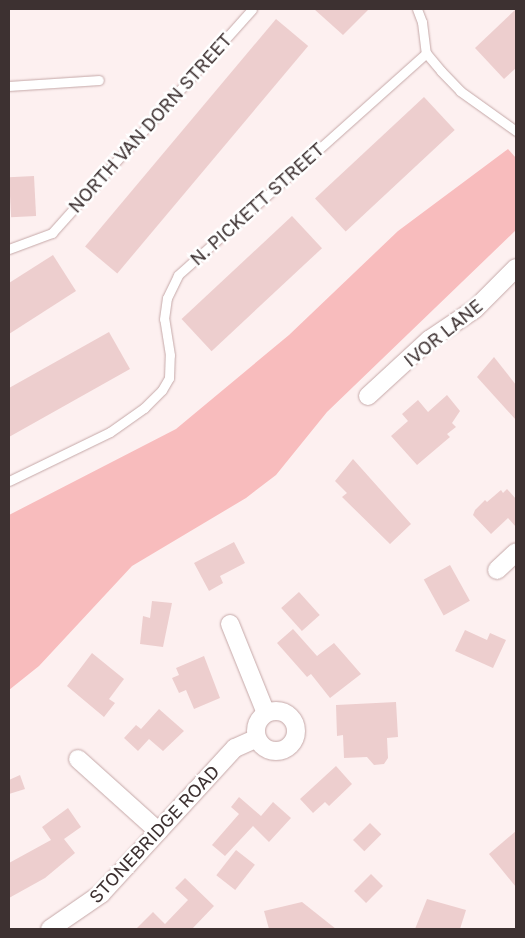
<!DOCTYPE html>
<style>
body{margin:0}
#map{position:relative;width:525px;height:938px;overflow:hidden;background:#fdf0f0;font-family:"Golos Text",sans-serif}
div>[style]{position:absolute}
.green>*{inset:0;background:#f8bcbd}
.building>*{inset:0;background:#edcece;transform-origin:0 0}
.roads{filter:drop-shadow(0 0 1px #c5a8a8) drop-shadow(0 0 1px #c5a8a8)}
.service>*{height:9px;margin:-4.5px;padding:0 4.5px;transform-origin:4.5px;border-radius:4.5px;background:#fff}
.minor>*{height:18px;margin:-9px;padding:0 9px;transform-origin:9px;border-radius:9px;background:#fff}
.minor>.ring{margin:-9px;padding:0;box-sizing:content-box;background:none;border:18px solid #fff;border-radius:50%}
span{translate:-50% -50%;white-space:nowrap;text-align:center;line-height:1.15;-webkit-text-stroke:5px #fff;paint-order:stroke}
.street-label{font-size:18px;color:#3d3131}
.frame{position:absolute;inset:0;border:10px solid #3d3131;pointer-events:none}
</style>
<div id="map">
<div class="green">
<i style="clip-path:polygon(508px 149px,516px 158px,516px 230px,327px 412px,276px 475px,246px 498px,132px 566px,39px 666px,9px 690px,9px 515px,176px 429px,289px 335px,398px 231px)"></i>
</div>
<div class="building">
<i style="clip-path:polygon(314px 9px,369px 9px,343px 35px)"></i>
<i style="clip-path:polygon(516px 9px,516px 68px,504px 79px,475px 48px)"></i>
<i style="left:276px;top:19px;width:42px;height:297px;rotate:40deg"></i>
<i style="left:424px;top:97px;width:45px;height:149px;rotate:47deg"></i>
<i style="left:34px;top:176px;width:40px;height:25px;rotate:87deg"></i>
<i style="left:292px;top:216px;width:44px;height:151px;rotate:47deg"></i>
<i style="clip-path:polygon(53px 255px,76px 291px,9px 334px,9px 283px)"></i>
<i style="clip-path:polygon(109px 332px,130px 369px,9px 437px,9px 388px)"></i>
<i style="clip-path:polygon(494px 357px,516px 385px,516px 420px,477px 377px)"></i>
<i style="clip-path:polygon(447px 395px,460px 411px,452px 423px,456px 427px,447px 434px,450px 437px,417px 465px,391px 436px,408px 421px,402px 414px,418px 400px,428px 412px)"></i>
<i style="clip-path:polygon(353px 459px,411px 524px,390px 544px,342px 497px,347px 493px,335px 481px)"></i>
<i style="clip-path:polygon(507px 489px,516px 499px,516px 527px,508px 518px,491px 534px,473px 515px,475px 510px,485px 500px,487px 502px,501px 490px,503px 493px)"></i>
<i style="clip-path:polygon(234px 542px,245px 563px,220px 576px,223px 583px,209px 591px,194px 563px)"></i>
<i style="left:450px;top:565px;width:41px;height:30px;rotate:61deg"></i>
<i style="left:299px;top:592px;width:31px;height:24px;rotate:48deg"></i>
<i style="clip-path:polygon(152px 601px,172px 603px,163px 647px,140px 644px,143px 616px,150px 618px)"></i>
<i style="clip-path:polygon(293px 629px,317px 656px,334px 643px,361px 674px,330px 698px,311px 674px,307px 677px,277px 643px)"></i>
<i style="clip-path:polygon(465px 630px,487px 640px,490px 633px,506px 640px,493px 668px,455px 651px)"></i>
<i style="clip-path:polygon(92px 653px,124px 679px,109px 699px,115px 703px,104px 717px,67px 686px)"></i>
<i style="clip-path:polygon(204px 656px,220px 698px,194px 709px,186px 690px,179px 693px,172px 678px,179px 675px,176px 668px)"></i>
<i style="clip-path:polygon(396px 702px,398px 737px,387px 738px,388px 758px,384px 764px,374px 765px,367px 757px,344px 758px,343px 735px,337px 736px,336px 705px)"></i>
<i style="clip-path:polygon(159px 709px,184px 731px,163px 751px,149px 739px,138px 751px,124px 738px,136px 725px,141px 729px)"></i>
<i style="clip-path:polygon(336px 766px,352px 784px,329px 806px,325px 802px,313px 813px,300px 799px)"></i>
<i style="clip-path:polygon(20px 775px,25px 789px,9px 794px,9px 780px)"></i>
<i style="clip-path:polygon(239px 797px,261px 816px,273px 802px,291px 818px,269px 842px,253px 826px,225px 856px,212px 845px,239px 814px,231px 807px)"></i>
<i style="clip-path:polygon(68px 808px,81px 827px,64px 839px,75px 853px,45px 878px,9px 898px,9px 863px,51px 840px,42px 827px)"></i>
<i style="left:370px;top:823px;width:16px;height:24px;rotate:45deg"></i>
<i style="clip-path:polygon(516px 831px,516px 887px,489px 854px)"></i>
<i style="left:236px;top:850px;width:24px;height:32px;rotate:38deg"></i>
<i style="left:371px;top:874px;width:17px;height:24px;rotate:45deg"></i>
<i style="clip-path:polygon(185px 878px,214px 906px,192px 929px,136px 929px,153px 912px,165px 924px,188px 900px,175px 888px)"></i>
<i style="clip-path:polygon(427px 899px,466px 910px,460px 929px,415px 929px)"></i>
<i style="clip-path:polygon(302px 902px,336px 929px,269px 929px,264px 911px)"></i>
</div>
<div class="roads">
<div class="service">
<i style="left:417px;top:9px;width:14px;rotate:69deg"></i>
<i style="left:422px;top:22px;width:31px;rotate:83deg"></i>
<i style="left:426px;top:53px;width:23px;rotate:50deg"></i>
<i style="left:441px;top:71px;width:28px;rotate:46deg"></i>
<i style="left:460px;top:91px;width:69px;rotate:35.5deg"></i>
<i style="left:9px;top:86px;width:90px;rotate:-3.8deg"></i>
<i style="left:9px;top:249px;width:46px;rotate:-20.4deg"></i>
<i style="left:52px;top:233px;width:300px;rotate:-48.2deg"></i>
<i style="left:9px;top:481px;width:112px;rotate:-25.9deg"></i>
<i style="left:110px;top:432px;width:42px;rotate:-35.2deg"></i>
<i style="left:144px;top:408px;width:25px;rotate:-45deg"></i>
<i style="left:162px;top:390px;width:14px;rotate:-60deg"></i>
<i style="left:169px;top:378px;width:23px;rotate:-88deg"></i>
<i style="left:170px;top:355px;width:36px;rotate:-99deg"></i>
<i style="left:164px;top:319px;width:21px;rotate:-82deg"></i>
<i style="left:167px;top:298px;width:25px;rotate:-64deg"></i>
<i style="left:178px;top:275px;width:333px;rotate:-41.8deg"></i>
</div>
<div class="minor">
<i style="left:368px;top:396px;width:83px;rotate:-42.6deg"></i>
<i style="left:429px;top:340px;width:55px;rotate:-34deg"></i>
<i style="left:475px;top:309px;width:58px;rotate:-45deg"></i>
<i style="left:497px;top:570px;width:26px;rotate:-43deg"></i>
<i style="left:230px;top:624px;width:96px;rotate:68deg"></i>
<i class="ring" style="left:256px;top:711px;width:22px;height:22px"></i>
<i style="left:78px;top:759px;width:108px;rotate:42deg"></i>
<i style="left:50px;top:929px;width:62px;rotate:-34.5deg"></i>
<i style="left:101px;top:894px;width:198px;rotate:-47.5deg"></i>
<i style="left:235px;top:748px;width:22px;rotate:-24deg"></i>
</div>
</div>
<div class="street-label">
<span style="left:150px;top:123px;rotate:-48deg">NORTH VAN DORN STREET</span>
<span style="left:257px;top:204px;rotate:-42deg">N. PICKETT STREET</span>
<span style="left:443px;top:333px;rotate:-39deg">IVOR LANE</span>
<span style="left:154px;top:834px;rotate:-47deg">STONEBRIDGE ROAD</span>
</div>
<div class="frame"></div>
</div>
